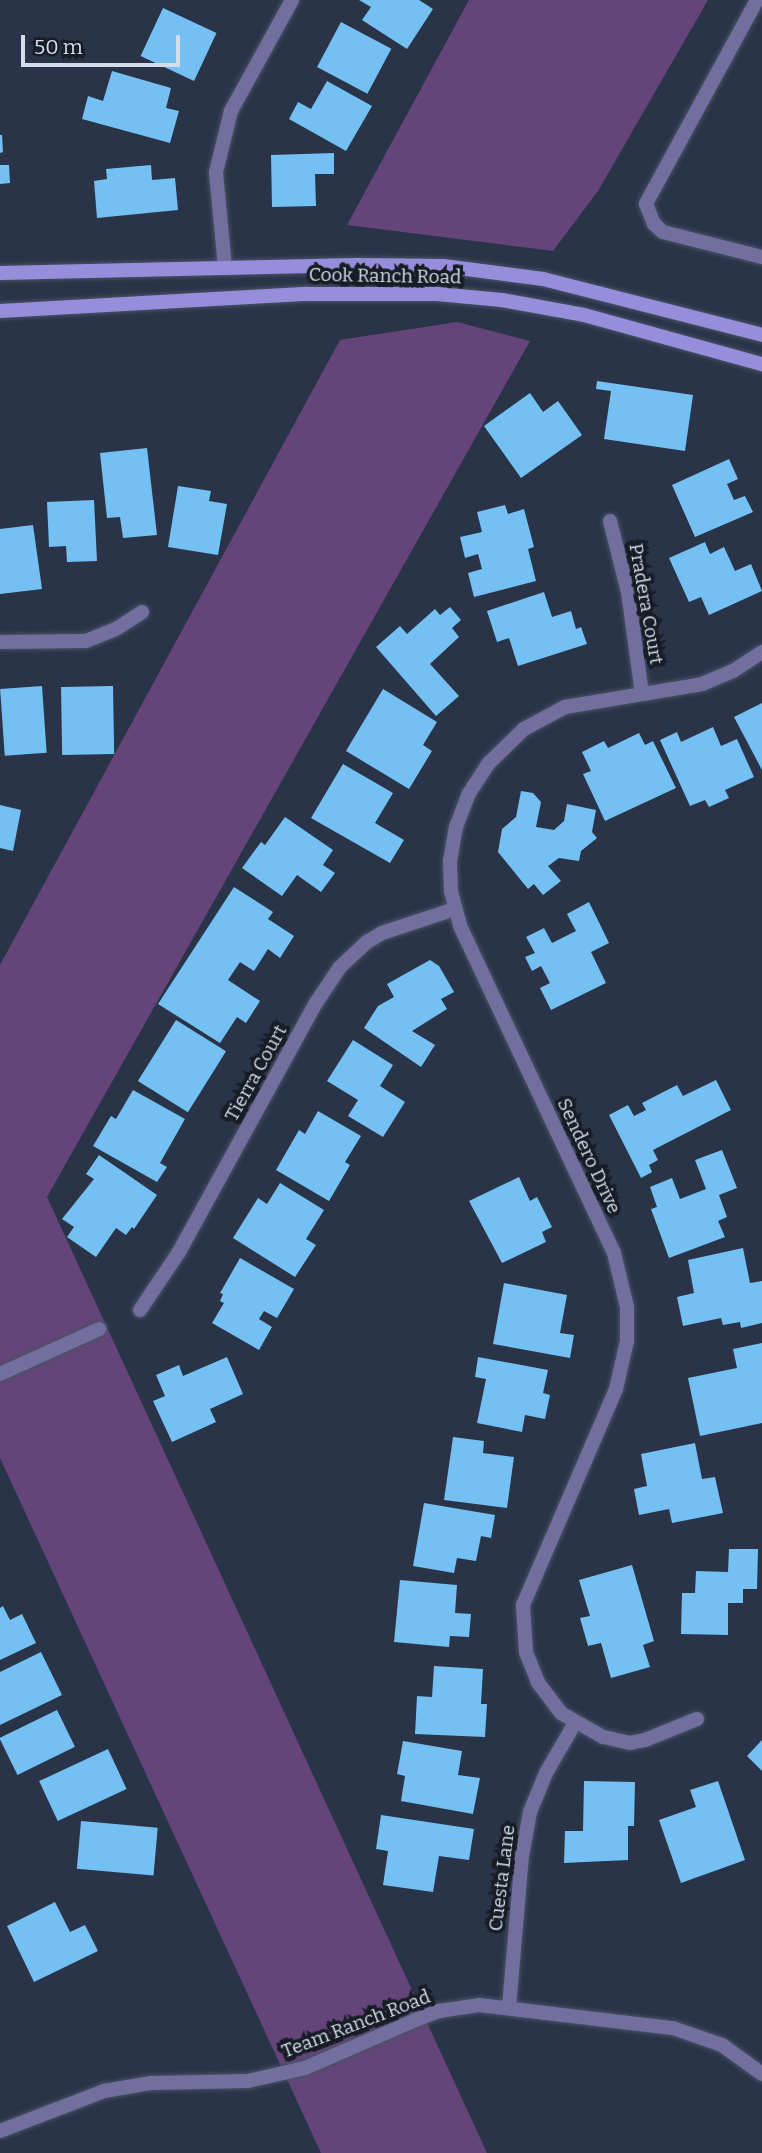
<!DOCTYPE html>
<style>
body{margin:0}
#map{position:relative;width:762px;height:2153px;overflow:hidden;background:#293449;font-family:Bitter,serif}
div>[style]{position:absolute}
.green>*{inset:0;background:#654579}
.building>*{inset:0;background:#75c0f2;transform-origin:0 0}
.roads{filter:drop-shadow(0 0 2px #485266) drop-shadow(0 0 2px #485266)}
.street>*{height:14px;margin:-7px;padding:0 7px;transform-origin:7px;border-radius:7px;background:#726f9f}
.secondary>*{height:14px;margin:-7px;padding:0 7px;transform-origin:7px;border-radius:7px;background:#968edb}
span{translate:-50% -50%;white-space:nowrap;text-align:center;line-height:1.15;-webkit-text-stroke:7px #171c25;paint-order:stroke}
.street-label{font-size:19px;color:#d5ddeb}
.scale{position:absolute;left:21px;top:35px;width:159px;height:32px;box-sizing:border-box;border:4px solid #d5ddeb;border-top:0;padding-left:9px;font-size:21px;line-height:24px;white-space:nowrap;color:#d5ddeb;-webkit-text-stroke:5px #171c25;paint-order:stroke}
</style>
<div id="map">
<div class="green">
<i style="clip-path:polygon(469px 0,708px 0,598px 191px,553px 251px,347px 225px)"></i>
<i style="clip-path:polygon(457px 322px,530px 341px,47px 1197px,487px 2153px,321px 2153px,0 1458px,0 965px,340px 340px)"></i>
</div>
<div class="building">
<i style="clip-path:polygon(359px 0,419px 0,433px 9px,407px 49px,362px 20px,371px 7px)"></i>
<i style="left:163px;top:8px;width:59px;height:53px;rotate:25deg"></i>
<i style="left:341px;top:22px;width:57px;height:51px;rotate:28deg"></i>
<i style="clip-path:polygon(112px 71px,171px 88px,166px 108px,179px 111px,170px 143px,82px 119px,88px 96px,103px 101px)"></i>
<i style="clip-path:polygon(327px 81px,372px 106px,346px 151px,289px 119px,298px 102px,311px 109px)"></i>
<i style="clip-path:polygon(0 135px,2px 135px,3px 152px,0 153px)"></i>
<i style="clip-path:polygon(334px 153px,334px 174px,315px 174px,316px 206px,272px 207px,271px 155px)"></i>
<i style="clip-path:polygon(0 165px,9px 165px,10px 183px,0 184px)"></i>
<i style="clip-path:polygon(151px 165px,152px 180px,175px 178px,178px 210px,97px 218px,94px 181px,107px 179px,106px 169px)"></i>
<i style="clip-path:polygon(597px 381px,693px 395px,685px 451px,604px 439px,611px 391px,596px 389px)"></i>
<i style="clip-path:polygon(530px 393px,543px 412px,558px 401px,582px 435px,521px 478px,484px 426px)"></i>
<i style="clip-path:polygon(147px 448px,157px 535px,123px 538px,120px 517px,107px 518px,100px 453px)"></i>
<i style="clip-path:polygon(729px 459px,738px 479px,727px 484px,734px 500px,745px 496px,753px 512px,695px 537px,672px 485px)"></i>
<i style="clip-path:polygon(178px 486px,211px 491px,209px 501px,227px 504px,218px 555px,168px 547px)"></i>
<i style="clip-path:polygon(94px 500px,97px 561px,67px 562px,66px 546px,49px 547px,47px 502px)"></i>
<i style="clip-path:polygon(505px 505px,508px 514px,524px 509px,534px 547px,528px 549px,536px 581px,474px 597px,468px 573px,482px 569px,478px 554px,465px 558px,460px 537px,482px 532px,477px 512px)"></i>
<i style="clip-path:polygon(33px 525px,42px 589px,0 594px,0 529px)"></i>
<i style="clip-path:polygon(705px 542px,710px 554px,724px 547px,735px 571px,751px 564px,762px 591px,709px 615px,701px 597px,689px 602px,669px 558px)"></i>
<i style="clip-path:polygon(544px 592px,552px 617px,571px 611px,576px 629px,581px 627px,587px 644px,518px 666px,509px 638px,497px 642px,487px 611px)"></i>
<i style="clip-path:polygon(450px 607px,461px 620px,452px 628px,459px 637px,430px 664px,459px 696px,436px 716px,376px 647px,400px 626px,407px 634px,435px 609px,440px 615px)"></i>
<i style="left:42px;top:686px;width:67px;height:42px;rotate:86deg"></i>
<i style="left:113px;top:686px;width:68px;height:52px;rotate:89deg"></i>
<i style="clip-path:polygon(383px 689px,437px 722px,423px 745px,432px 751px,409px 789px,346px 751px)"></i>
<i style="clip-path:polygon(762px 703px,762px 770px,734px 717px)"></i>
<i style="clip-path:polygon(713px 727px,721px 746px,737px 739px,754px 777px,725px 790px,729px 798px,709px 807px,705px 800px,690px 806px,660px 740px,677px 732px,681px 742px)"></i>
<i style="clip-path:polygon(639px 733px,645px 745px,653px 741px,676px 788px,605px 821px,583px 774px,591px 771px,582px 752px,604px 741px,608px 748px)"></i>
<i style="clip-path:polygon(343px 764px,393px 793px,375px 823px,404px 840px,390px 863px,311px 818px)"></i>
<i style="clip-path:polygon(521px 791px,533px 793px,541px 802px,536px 827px,554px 830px,564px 821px,567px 804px,596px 810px,592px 832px,597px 838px,581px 851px,579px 861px,559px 858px,548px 866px,561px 881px,543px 895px,534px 884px,528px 889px,498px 852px,502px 829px,516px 817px)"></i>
<i style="clip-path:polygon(0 805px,21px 810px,13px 851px,0 848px)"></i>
<i style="clip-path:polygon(285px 817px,333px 850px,323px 865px,335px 873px,321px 892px,297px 875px,282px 896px,242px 868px,261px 842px,265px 845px)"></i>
<i style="clip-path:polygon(234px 887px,273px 912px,268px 919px,294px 936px,280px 958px,268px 949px,254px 971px,240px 962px,228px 980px,260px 1001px,246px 1023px,237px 1017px,220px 1043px,158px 1004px)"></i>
<i style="clip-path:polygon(589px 902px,609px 943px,591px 952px,606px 983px,551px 1010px,540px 988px,550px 983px,541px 966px,532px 971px,525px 957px,535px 953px,526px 937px,544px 928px,552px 943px,576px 931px,567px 914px)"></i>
<i style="clip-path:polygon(430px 960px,439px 966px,454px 992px,441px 999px,447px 1009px,412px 1031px,435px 1045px,421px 1067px,364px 1028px,378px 1006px,394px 997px,387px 984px)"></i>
<i style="left:176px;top:1020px;width:59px;height:72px;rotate:32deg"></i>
<i style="clip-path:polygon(353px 1040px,393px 1065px,380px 1086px,405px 1102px,383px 1137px,348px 1116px,358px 1100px,327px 1081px)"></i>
<i style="clip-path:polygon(716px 1080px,731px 1110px,653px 1150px,658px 1160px,649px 1165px,652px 1172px,641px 1178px,609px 1115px,628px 1105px,634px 1116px,646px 1110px,642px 1103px,677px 1085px,683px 1096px)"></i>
<i style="clip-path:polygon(133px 1090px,185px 1119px,160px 1163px,167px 1167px,157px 1182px,93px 1146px,111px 1116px,116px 1119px)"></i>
<i style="clip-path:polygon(318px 1111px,361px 1136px,345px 1162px,350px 1165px,329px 1201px,276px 1170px,299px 1130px,305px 1134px)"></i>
<i style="clip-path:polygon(722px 1150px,737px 1188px,719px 1195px,727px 1217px,718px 1221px,725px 1237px,669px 1258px,651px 1209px,657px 1207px,650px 1187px,672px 1178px,680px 1199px,706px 1189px,695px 1160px)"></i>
<i style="clip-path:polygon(99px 1155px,157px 1195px,134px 1229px,132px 1227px,126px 1235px,116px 1228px,96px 1257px,67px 1237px,74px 1227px,62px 1219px,94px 1179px,86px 1174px)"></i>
<i style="clip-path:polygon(519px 1177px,530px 1201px,537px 1197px,552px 1227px,542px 1232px,546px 1242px,502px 1263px,469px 1201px)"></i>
<i style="clip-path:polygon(280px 1183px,324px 1210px,306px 1239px,316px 1245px,295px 1277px,233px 1238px,258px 1198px,267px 1204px)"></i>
<i style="clip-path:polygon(743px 1248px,750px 1283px,762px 1281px,762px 1323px,741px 1328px,740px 1322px,723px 1325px,721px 1318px,683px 1326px,677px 1297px,694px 1293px,688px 1260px)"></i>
<i style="clip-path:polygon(240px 1258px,294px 1289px,277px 1318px,264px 1311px,259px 1319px,272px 1327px,259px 1350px,212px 1323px,224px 1303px,220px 1301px,223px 1294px,220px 1293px)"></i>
<i style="clip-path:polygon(504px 1283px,567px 1295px,560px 1333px,574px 1335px,570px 1358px,493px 1344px)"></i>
<i style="clip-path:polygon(762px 1343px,762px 1423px,700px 1436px,688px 1378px,737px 1368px,733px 1349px)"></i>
<i style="clip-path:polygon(227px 1357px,243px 1394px,210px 1409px,216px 1422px,172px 1442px,153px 1401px,165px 1396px,156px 1375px,179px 1365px,183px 1376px)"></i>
<i style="clip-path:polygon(478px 1357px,548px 1370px,543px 1393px,550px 1395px,545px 1419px,525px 1415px,522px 1432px,477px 1423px,486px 1379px,475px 1377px)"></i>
<i style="clip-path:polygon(453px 1437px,484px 1441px,483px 1453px,514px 1457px,507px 1508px,444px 1500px)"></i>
<i style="clip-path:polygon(695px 1443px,702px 1479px,715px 1477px,723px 1513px,672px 1523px,669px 1509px,639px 1515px,634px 1489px,647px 1486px,641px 1454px)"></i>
<i style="clip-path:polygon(424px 1503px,495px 1515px,491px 1538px,481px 1536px,476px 1561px,457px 1558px,454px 1573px,413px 1566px)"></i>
<i style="clip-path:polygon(729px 1549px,758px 1549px,757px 1589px,743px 1589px,743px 1603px,728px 1603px,728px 1635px,681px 1634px,682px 1593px,695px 1593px,696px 1571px,728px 1572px)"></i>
<i style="clip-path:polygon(632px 1565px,654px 1641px,643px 1645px,650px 1667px,611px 1678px,601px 1643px,588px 1646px,580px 1618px,590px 1616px,579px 1580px)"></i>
<i style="clip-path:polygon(400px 1580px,457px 1585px,455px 1613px,471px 1614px,469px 1637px,450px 1636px,449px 1647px,394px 1642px)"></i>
<i style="clip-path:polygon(3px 1606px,10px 1620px,22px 1614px,36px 1643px,0 1660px,0 1608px)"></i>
<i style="clip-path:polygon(41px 1652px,62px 1695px,0 1725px,0 1672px)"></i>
<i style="clip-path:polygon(434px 1666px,483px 1669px,481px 1704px,487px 1704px,485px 1737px,415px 1734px,417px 1696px,432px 1697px)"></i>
<i style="left:57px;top:1710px;width:41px;height:64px;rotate:64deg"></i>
<i style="clip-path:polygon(762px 1740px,762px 1771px,747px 1756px)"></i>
<i style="clip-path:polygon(403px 1741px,462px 1751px,458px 1775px,480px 1778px,473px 1814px,401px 1801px,405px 1776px,397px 1774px)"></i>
<i style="left:108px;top:1749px;width:44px;height:76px;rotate:65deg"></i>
<i style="clip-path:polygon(584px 1781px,635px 1782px,634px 1826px,628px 1826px,628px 1860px,564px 1863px,565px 1831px,583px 1831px)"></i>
<i style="clip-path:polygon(718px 1781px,745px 1860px,681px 1883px,659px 1820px,696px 1807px,690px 1790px)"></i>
<i style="clip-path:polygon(381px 1815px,474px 1829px,469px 1860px,439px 1856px,433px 1892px,383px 1885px,388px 1851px,376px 1849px)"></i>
<i style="left:81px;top:1821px;width:77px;height:48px;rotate:5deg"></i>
<i style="clip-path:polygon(55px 1902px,70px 1932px,85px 1925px,98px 1951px,34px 1982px,7px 1926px)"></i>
</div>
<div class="roads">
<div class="street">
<i style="left:757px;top:0;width:232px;rotate:118.6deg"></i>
<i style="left:646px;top:204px;width:22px;rotate:68deg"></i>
<i style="left:654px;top:224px;width:12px;rotate:42deg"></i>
<i style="left:663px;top:232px;width:102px;rotate:14.2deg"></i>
<i style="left:225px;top:268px;width:96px;rotate:-95.4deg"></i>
<i style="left:216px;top:172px;width:63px;rotate:-76.2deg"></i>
<i style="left:231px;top:111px;width:127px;rotate:-61.2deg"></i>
<i style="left:610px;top:521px;width:73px;rotate:75.8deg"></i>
<i style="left:628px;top:592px;width:103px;rotate:82.2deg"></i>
<i style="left:0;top:642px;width:86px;rotate:-0.7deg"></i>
<i style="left:86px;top:641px;width:32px;rotate:-22deg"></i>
<i style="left:116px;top:629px;width:31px;rotate:-33deg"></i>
<i style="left:140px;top:1310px;width:70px;rotate:-56.1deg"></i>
<i style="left:179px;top:1252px;width:284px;rotate:-61.2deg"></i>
<i style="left:316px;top:1003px;width:43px;rotate:-56.3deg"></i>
<i style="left:340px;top:967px;width:37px;rotate:-43deg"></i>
<i style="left:367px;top:942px;width:17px;rotate:-31deg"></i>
<i style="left:382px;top:933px;width:77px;rotate:-18.2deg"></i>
<i style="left:0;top:1374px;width:109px;rotate:-24.4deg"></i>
<i style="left:697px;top:1719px;width:56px;rotate:158deg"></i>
<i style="left:645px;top:1740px;width:15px;rotate:169deg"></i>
<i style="left:630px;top:1743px;width:28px;rotate:-167deg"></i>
<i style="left:603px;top:1737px;width:48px;rotate:-150.3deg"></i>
<i style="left:561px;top:1713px;width:39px;rotate:-127deg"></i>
<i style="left:538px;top:1682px;width:32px;rotate:-112deg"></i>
<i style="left:526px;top:1652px;width:47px;rotate:-93.7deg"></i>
<i style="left:523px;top:1605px;width:235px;rotate:-66.7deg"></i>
<i style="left:616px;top:1389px;width:49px;rotate:-77.1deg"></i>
<i style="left:627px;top:1341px;width:34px;rotate:-90deg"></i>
<i style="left:627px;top:1307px;width:56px;rotate:-103.5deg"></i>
<i style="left:614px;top:1253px;width:362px;rotate:-115.2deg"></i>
<i style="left:460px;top:925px;width:35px;rotate:-105deg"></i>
<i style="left:451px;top:891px;width:30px;rotate:-92deg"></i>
<i style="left:450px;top:861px;width:35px;rotate:-80deg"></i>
<i style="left:456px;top:827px;width:34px;rotate:-69deg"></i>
<i style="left:468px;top:795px;width:38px;rotate:-57deg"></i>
<i style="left:489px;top:763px;width:49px;rotate:-44.2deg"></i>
<i style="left:524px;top:729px;width:47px;rotate:-28.2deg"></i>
<i style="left:565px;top:707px;width:139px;rotate:-9.5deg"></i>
<i style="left:702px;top:684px;width:34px;rotate:-23deg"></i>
<i style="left:733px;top:671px;width:35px;rotate:-33deg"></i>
<i style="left:509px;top:2007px;width:152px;rotate:-85.1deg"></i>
<i style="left:522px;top:1856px;width:45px;rotate:-79.7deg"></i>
<i style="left:530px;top:1812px;width:42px;rotate:-67.7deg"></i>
<i style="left:546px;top:1773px;width:58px;rotate:-59.9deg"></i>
<i style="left:0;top:2131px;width:111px;rotate:-21deg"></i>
<i style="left:104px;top:2091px;width:48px;rotate:-9.7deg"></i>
<i style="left:151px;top:2083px;width:97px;rotate:-1.2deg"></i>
<i style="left:248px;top:2081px;width:58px;rotate:-12.8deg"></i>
<i style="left:305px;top:2068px;width:123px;rotate:-23.4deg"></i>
<i style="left:418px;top:2019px;width:22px;rotate:-21deg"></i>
<i style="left:439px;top:2011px;width:40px;rotate:-8.5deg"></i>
<i style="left:479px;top:2005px;width:195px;rotate:6.8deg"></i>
<i style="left:673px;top:2028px;width:52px;rotate:19.1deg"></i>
<i style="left:722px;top:2045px;width:49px;rotate:35.9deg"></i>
</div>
<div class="secondary">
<i style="left:0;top:273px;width:357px;rotate:-1.3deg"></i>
<i style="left:357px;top:265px;width:86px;rotate:0.7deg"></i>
<i style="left:443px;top:266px;width:101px;rotate:7.4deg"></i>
<i style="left:543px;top:279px;width:226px;rotate:14.3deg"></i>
<i style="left:0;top:311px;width:308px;rotate:-3.2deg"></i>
<i style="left:308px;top:294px;width:129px"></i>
<i style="left:437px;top:294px;width:65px;rotate:5.3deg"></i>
<i style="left:502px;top:300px;width:83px;rotate:10.4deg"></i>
<i style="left:584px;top:315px;width:185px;rotate:15.4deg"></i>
</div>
</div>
<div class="street-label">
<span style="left:385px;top:276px;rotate:1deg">Cook Ranch Road</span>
<span style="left:646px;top:604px;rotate:80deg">Pradera Court</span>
<span style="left:256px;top:1073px;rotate:-61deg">Tierra Court</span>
<span style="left:589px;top:1156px;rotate:65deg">Sendero Drive</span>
<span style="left:502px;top:1878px;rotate:-83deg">Cuesta Lane</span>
<span style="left:356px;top:2024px;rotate:-21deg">Team Ranch Road</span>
</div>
<div class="scale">50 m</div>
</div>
